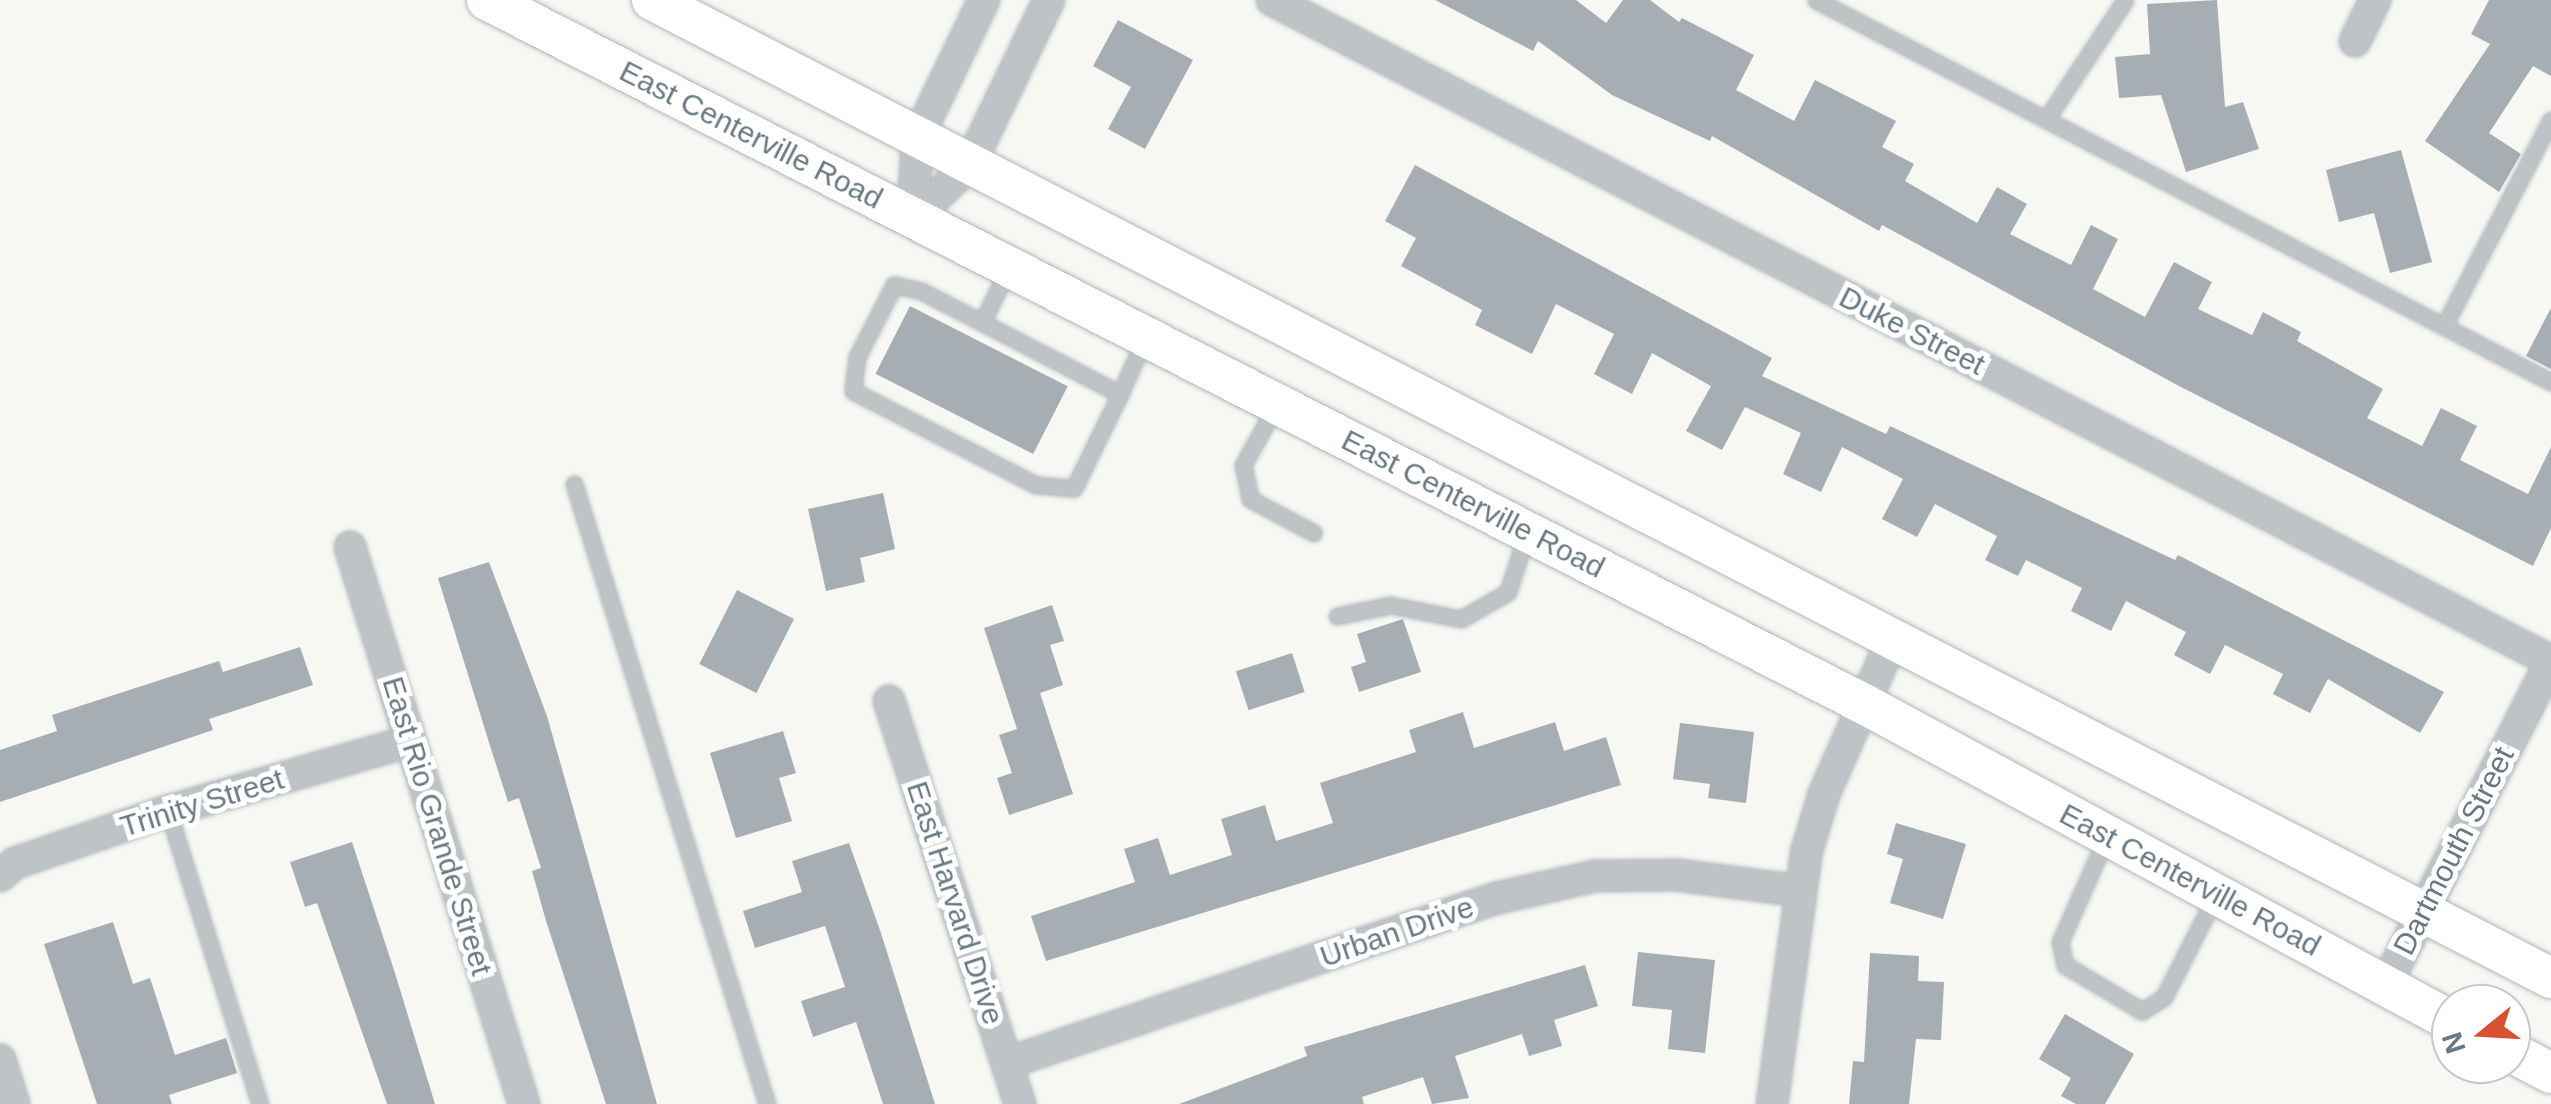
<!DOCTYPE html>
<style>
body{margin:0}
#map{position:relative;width:2551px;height:1104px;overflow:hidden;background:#f7f7f4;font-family:Helvetica,sans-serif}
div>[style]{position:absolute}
.building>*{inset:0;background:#a6aeb3;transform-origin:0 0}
.roads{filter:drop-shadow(0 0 2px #b1b7bb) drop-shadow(0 0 2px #b1b7bb)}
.service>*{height:15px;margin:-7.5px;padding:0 7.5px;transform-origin:7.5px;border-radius:7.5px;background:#bec3c6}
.minor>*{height:30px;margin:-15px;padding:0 15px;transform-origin:15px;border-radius:15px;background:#bec3c6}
.secondary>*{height:40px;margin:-20px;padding:0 20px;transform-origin:20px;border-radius:20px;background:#fff}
span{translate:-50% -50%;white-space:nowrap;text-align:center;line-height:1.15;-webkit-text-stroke:10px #fff;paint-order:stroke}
.street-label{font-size:30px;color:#687983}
.north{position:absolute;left:2431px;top:984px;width:100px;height:100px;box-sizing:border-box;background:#fff;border:2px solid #c3c9cd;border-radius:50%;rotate:252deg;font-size:28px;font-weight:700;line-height:40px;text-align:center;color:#687983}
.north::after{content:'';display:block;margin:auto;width:35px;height:45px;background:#d85133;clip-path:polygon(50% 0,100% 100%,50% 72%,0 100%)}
</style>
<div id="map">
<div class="building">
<i style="clip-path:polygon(1435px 0,1576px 0,1606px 23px,1623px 0,1650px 0,1679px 22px,1682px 18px,1754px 55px,1736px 90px,1794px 121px,1815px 80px,1896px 121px,1882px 147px,1914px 164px,1905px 181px,1977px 223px,1997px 187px,2027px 204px,2010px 234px,2071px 265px,2091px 225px,2118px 239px,2093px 289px,2145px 317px,2174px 262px,2212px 282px,2198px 309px,2252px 335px,2263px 312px,2301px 332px,2297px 341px,2383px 389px,2367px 418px,2422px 446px,2441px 408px,2477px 426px,2460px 460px,2528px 494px,2551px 447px,2551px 528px,2533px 566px,2179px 386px,1882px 225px,1879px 231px,1712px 136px,1710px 141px,1612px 95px,1538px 41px,1533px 51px)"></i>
<i style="clip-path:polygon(2217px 0,2225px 107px,2243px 102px,2259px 149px,2186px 172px,2161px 95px,2119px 98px,2115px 57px,2150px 54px,2147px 4px)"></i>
<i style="clip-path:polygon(2489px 0,2551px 0,2551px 76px,2533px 66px,2489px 133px,2521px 154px,2499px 192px,2425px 141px,2490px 44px,2471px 34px)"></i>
<i style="clip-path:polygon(1118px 20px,1193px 60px,1145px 149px,1108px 129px,1131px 87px,1093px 66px)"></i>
<i style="clip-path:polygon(2401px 150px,2432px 262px,2390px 273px,2374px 213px,2339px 222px,2326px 170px)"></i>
<i style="clip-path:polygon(1415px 165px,1772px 358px,1762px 376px,1886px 434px,1890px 426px,2175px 560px,2178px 555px,2444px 692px,2420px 733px,2328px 679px,2310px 713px,2273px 694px,2283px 674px,2225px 645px,2210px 674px,2174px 655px,2186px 632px,2126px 601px,2111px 631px,2071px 611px,2082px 588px,2026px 560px,2018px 576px,1985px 560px,1997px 536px,1935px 504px,1917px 537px,1882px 519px,1903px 479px,1842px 447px,1821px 492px,1783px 474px,1801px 433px,1745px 407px,1722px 450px,1686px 431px,1711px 386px,1652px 353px,1632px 394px,1594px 374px,1614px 334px,1556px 304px,1532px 354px,1475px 325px,1482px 310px,1401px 266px,1416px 238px,1385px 221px)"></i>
<i style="left:910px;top:306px;width:177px;height:76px;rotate:27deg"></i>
<i style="clip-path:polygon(2551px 308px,2551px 369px,2526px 356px)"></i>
<i style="clip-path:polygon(883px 493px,895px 549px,860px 558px,865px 582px,826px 591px,808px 509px)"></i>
<i style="clip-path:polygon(489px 562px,547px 716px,657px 1104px,606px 1104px,546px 921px,532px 871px,541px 868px,519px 798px,508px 802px,492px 752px,438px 578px)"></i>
<i style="left:737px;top:590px;width:64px;height:83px;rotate:27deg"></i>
<i style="clip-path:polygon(1052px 605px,1064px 641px,1050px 645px,1063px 685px,1040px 693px,1073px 794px,1009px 815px,997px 778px,1012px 773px,999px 735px,1017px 729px,984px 628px)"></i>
<i style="clip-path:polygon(1403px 619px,1421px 672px,1359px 692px,1351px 667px,1366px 662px,1357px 634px)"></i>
<i style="clip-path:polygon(300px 647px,313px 685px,209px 719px,213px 730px,0 802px,0 750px,57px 731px,52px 715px,219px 661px,223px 672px)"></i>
<i style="left:1292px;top:653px;width:41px;height:59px;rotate:72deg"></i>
<i style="clip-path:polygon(1463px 712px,1474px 748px,1555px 722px,1564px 751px,1606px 737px,1621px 785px,1046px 961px,1031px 916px,1135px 882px,1124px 849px,1158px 838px,1170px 875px,1232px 855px,1221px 819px,1265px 805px,1276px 841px,1333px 823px,1320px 783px,1416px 752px,1409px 730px)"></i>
<i style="clip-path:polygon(1680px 723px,1754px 732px,1746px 803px,1708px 798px,1710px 784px,1673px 779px)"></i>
<i style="clip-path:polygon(783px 731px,796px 773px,779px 778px,792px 821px,736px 838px,710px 753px)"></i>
<i style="clip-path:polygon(1896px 823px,1966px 844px,1943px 919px,1890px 903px,1903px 859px,1887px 854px)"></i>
<i style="clip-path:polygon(352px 842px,394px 970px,435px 1104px,387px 1104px,317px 903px,305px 907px,290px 862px)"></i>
<i style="clip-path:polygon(849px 843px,881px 933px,935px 1104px,883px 1104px,856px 1022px,813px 1037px,801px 1001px,845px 987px,825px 926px,755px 948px,743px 911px,802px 892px,792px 861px)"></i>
<i style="clip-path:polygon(113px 922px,133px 984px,150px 978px,175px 1055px,226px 1038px,237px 1073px,169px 1095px,172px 1104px,97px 1104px,44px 944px)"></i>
<i style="clip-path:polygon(1638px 952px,1715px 960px,1705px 1053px,1668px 1049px,1672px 1010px,1632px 1006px)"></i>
<i style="clip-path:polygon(1870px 953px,1919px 956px,1918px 981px,1944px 982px,1941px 1040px,1916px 1039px,1909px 1104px,1849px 1104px,1853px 1061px,1864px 1062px)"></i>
<i style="clip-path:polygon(1585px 965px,1598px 1006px,1554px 1020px,1562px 1046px,1529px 1056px,1522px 1034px,1455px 1056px,1469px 1098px,1432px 1104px,1423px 1077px,1362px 1097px,1364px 1104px,1179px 1104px,1307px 1056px,1304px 1047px)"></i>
<i style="clip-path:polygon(2065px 1014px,2134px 1054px,2105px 1104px,2076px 1104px,2061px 1096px,2071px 1078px,2039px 1059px)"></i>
</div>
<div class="roads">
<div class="service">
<i style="left:1816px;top:0;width:828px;rotate:27.46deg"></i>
<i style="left:2047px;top:118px;width:141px;rotate:-56.5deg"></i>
<i style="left:983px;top:321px;width:60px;rotate:-64.3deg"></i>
<i style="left:2444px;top:326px;width:232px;rotate:-62.6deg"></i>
<i style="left:1120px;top:394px;width:224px;rotate:-152.6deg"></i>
<i style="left:921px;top:291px;width:28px;rotate:-167deg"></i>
<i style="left:894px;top:285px;width:81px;rotate:117.2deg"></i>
<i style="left:857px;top:357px;width:34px;rotate:97deg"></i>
<i style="left:853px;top:391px;width:206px;rotate:27.2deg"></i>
<i style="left:1036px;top:485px;width:38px;rotate:5deg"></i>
<i style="left:1074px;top:488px;width:105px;rotate:-63.9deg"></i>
<i style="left:1120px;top:394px;width:61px;rotate:-65.9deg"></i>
<i style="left:1277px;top:404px;width:70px;rotate:119.1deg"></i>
<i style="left:1243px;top:465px;width:35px;rotate:78deg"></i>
<i style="left:1250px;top:499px;width:72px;rotate:28deg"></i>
<i style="left:574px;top:484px;width:649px;rotate:72.71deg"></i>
<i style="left:1337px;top:616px;width:54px;rotate:-11.7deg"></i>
<i style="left:1390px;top:605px;width:72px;rotate:11.2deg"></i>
<i style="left:1461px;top:619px;width:54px;rotate:-29.9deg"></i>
<i style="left:1508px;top:592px;width:59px;rotate:-72.2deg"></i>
<i style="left:168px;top:811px;width:307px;rotate:72.6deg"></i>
<i style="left:2107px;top:836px;width:116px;rotate:113.9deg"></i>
<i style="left:2060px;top:942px;width:24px;rotate:78deg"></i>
<i style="left:2065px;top:965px;width:90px;rotate:30.9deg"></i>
<i style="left:2142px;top:1011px;width:26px;rotate:-32deg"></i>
<i style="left:2164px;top:997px;width:114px;rotate:-63deg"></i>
</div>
<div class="minor">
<i style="left:1272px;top:0;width:1440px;rotate:27.33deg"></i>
<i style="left:2355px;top:41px;width:46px;rotate:-64deg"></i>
<i style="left:913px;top:218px;width:76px;rotate:-42.9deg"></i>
<i style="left:969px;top:166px;width:184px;rotate:-64.3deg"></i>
<i style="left:913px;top:218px;width:79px;rotate:-87.1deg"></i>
<i style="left:917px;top:139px;width:154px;rotate:-64.3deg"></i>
<i style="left:350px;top:547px;width:584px;rotate:72.65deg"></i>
<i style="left:889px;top:701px;width:424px;rotate:72deg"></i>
<i style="left:0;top:876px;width:20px;rotate:-41deg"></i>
<i style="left:15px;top:863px;width:162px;rotate:-18.8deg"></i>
<i style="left:168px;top:811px;width:252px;rotate:-16.1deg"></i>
<i style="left:2385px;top:986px;width:364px;rotate:-62.9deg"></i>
<i style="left:0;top:1060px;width:46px;rotate:72.3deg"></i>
<i style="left:1007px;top:1063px;width:517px;rotate:-18.61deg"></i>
<i style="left:1497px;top:898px;width:100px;rotate:-12.7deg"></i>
<i style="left:1595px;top:876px;width:82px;rotate:-0.7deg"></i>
<i style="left:1677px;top:875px;width:124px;rotate:7.4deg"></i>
<i style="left:1772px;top:1104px;width:256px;rotate:-82.2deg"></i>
<i style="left:1807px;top:850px;width:59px;rotate:-73.1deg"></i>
<i style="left:1824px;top:794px;width:173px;rotate:-66.1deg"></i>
</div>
<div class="secondary">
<i style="left:487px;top:0;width:1547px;rotate:27.08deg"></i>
<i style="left:1864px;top:704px;width:667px;rotate:28.37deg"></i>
<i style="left:652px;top:0;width:2136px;rotate:27.25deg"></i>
<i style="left:2511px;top:1052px;width:45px;rotate:27.7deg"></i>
</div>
</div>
<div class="street-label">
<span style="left:751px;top:135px;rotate:27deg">East Centerville Road</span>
<span style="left:1912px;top:331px;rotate:27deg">Duke Street</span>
<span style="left:1473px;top:504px;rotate:27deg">East Centerville Road</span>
<span style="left:202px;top:803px;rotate:-17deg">Trinity Street</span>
<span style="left:437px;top:826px;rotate:73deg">East Rio Grande Street</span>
<span style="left:2454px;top:851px;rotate:-63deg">Dartmouth Street</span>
<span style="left:2190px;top:880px;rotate:28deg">East Centerville Road</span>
<span style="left:955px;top:903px;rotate:72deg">East Harvard Drive</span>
<span style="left:1397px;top:932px;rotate:-19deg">Urban Drive</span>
</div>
<div class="north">N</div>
</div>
